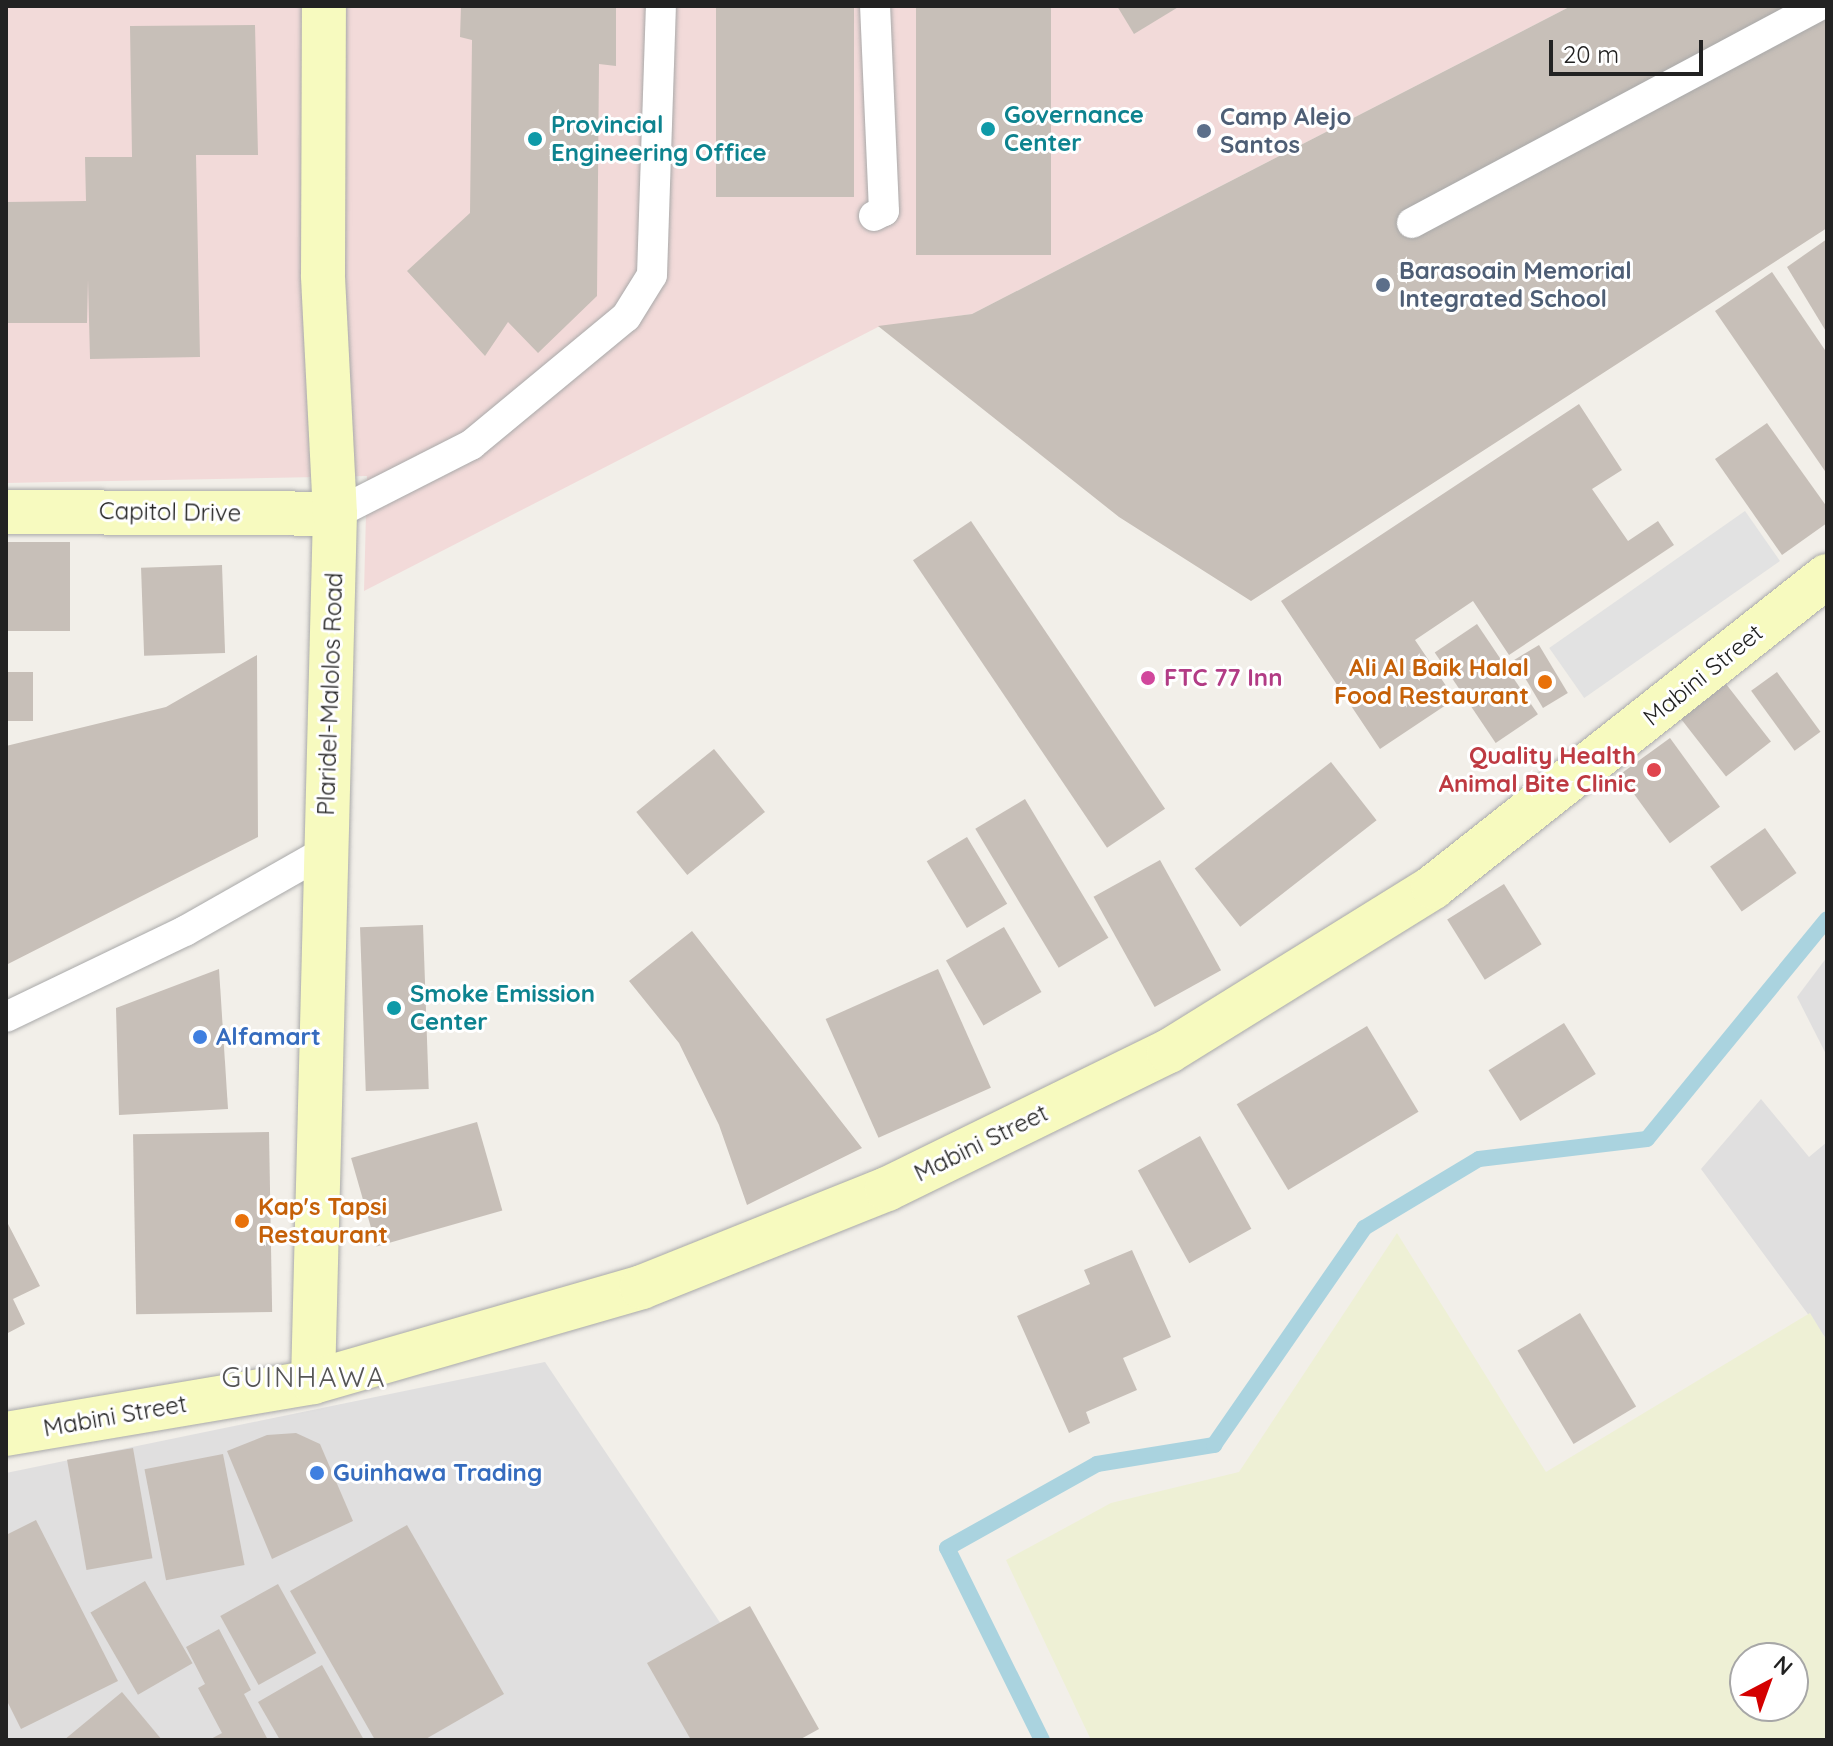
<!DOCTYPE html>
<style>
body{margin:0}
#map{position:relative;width:1833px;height:1746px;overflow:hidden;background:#f2efe9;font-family:Quicksand,sans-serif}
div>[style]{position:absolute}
.residential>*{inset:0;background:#e0dfdf}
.commercial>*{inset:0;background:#f2dad9}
.farmland>*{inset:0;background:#eef0d5}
.parking>*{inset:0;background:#e2e2e2;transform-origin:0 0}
.stream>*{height:16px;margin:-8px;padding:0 8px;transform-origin:8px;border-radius:8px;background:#aad3df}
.building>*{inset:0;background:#c7bfb8;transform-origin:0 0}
.roads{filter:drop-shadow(0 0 2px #a9a9a9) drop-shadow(0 0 2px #a9a9a9)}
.lane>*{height:30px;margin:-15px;padding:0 15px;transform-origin:15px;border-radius:15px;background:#fff}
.secondary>*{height:44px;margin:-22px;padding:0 22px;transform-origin:22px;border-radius:22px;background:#f7fabf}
.dots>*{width:22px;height:22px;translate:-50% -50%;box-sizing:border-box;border:4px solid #fff;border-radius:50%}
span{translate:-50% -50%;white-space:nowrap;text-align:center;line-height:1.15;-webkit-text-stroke:6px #fff;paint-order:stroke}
.culture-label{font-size:24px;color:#0d838f;font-weight:700}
.left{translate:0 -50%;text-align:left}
.service-label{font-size:24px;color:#4e5e75;font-weight:700}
.street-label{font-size:24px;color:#222}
.food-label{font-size:24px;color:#c56008;font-weight:700}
.right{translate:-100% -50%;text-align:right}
.hotel-label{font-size:24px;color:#b23c85;font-weight:700}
.health-label{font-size:24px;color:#be3a42;font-weight:700}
.shop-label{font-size:24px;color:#366cbe;font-weight:700}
.quarter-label{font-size:28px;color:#555;letter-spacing:2px}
.frame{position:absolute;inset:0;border:8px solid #222;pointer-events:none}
.north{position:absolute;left:1729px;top:1642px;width:80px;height:80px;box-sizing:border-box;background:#fff;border:2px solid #a7a7a7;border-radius:50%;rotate:41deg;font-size:22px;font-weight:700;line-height:32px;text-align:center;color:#222}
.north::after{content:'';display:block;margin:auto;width:28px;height:36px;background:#d40000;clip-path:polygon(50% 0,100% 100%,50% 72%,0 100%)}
.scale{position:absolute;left:1549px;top:40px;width:154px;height:36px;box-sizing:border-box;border:4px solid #222;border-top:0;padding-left:10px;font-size:24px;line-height:28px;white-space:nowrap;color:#222;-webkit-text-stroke:6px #fff;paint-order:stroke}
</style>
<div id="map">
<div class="residential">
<i style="clip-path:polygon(1827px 957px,1827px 1056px,1797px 997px)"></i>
<i style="clip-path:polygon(1761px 1099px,1809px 1157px,1827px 1142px,1827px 1340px,1701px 1169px)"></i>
<i style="clip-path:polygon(545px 1362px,799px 1740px,6px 1740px,6px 1473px)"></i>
</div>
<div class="commercial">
<i style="clip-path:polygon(6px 6px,1571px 6px,972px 314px,878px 327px,364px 591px,367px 476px,6px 483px)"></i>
</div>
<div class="farmland">
<i style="clip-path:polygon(evenodd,1397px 1233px,1546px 1472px,1810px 1313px,1827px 1341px,1827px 1740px,1091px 1740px,1006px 1560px,1111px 1503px,1239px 1472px,1397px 1233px,1745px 1658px,1793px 1658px,1793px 1706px,1745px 1706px,1745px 1658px)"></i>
</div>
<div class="parking">
<i style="left:1745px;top:511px;width:61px;height:239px;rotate:55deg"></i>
</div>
<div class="stream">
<i style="left:1042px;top:1740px;width:214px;rotate:-116.3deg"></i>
<i style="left:947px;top:1548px;width:172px;rotate:-29.2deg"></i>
<i style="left:1097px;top:1464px;width:119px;rotate:-9.2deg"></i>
<i style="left:1214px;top:1445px;width:264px;rotate:-55.3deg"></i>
<i style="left:1364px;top:1228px;width:134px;rotate:-31deg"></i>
<i style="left:1479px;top:1159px;width:169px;rotate:-6.8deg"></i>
<i style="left:1647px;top:1139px;width:284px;rotate:-50.7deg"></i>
</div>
<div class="building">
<i style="clip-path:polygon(461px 6px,616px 6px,616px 66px,599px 64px,597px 296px,538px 353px,508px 322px,485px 356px,407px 271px,470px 213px,472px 40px,460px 37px)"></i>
<i style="left:716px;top:6px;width:138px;height:191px"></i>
<i style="left:916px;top:6px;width:135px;height:249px"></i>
<i style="clip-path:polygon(1117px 6px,1180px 6px,1134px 34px)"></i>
<i style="clip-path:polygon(1571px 6px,1827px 6px,1827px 228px,1251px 601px,1119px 517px,878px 326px,972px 314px)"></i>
<i style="clip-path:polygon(255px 25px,258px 155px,196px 155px,200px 357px,90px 359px,88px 280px,87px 323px,6px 323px,6px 202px,86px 201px,85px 157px,132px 157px,130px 26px)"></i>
<i style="clip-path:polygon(1827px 239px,1827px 333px,1787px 267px)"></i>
<i style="clip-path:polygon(1772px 272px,1827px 353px,1827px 474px,1715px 311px)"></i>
<i style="clip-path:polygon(1579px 404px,1622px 470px,1592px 489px,1628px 541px,1658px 521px,1674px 545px,1509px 655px,1473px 601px,1415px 640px,1455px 699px,1380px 749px,1281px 601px)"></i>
<i style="clip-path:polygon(1767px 423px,1827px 507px,1827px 523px,1782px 555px,1715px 459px)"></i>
<i style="left:971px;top:521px;width:347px;height:70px;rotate:56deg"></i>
<i style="left:6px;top:542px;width:64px;height:89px"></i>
<i style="left:222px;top:565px;width:88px;height:81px;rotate:88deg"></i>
<i style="left:1477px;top:624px;width:109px;height:51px;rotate:56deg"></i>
<i style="left:1539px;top:645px;width:56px;height:29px;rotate:59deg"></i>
<i style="clip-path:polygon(257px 655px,258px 837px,6px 965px,6px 746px,166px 707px)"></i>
<i style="left:6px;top:672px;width:27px;height:49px"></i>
<i style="left:1777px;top:672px;width:74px;height:32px;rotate:54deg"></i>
<i style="left:1726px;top:684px;width:73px;height:57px;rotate:52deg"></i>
<i style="left:1670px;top:738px;width:85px;height:62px;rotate:54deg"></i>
<i style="left:714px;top:749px;width:81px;height:100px;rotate:51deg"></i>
<i style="left:1331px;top:762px;width:74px;height:173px;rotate:52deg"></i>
<i style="left:1025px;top:799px;width:162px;height:58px;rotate:59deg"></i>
<i style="left:1765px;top:828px;width:55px;height:67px;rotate:55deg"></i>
<i style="left:967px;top:837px;width:78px;height:47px;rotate:59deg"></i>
<i style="left:1160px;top:860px;width:126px;height:76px;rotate:61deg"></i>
<i style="left:1504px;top:884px;width:71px;height:67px;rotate:58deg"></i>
<i style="left:423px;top:925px;width:164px;height:63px;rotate:88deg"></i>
<i style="left:1004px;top:927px;width:75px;height:67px;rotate:60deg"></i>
<i style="clip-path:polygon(692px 931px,862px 1148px,747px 1205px,719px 1125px,679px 1043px,629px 981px)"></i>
<i style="clip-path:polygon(219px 969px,228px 1109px,119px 1115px,116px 1008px)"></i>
<i style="left:938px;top:969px;width:130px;height:123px;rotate:66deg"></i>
<i style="left:1564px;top:1023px;width:60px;height:89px;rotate:58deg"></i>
<i style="left:1367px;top:1026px;width:100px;height:152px;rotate:59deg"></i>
<i style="left:477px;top:1122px;width:92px;height:131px;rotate:74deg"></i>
<i style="left:269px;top:1132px;width:180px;height:136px;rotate:89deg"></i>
<i style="left:1200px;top:1136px;width:106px;height:71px;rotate:61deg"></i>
<i style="clip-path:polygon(6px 1220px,40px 1286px,13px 1299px,25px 1324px,6px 1334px)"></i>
<i style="clip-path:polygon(1132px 1250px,1171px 1337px,1123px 1358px,1137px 1390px,1086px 1412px,1090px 1423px,1069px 1433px,1017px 1316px,1090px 1284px,1084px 1270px)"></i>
<i style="left:1580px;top:1313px;width:109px;height:73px;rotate:59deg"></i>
<i style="clip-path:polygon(296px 1433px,320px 1444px,353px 1521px,272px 1559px,227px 1451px,267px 1435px)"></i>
<i style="left:133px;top:1448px;width:112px;height:67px;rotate:80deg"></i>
<i style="left:223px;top:1454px;width:113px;height:80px;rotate:79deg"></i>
<i style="clip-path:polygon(36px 1520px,118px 1681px,21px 1729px,6px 1699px,6px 1535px)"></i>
<i style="clip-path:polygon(407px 1525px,504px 1694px,424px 1740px,375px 1740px,290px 1591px)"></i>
<i style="left:145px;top:1581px;width:95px;height:63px;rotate:60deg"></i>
<i style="left:278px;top:1584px;width:79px;height:66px;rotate:61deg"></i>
<i style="clip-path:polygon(750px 1606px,819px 1729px,799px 1740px,691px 1740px,647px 1663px)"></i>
<i style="clip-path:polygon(219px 1629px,251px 1690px,244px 1694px,268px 1740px,209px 1740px,222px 1733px,198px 1688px,205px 1684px,186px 1647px)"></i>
<i style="clip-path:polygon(322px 1665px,364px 1740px,280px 1740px,258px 1702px)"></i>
<i style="clip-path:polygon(122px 1692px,162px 1740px,64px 1740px)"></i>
</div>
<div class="roads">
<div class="lane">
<i style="left:874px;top:216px;width:11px;rotate:-27deg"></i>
<i style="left:884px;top:211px;width:205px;rotate:-92.5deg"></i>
<i style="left:1412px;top:223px;width:461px;rotate:-28.1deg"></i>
<i style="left:335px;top:514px;width:153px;rotate:-26.9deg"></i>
<i style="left:471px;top:445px;width:201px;rotate:-39.6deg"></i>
<i style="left:626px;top:317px;width:49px;rotate:-58.2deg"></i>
<i style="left:652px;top:275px;width:269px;rotate:-88.1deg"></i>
<i style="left:6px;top:1017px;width:199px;rotate:-25.7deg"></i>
<i style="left:185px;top:931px;width:162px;rotate:-29.6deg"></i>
</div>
<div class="secondary">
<i style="left:6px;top:512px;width:329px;rotate:0.3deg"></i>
<i style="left:313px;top:1382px;width:868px;rotate:-88.55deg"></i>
<i style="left:335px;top:514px;width:239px;rotate:-92.9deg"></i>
<i style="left:323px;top:275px;width:269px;rotate:-89.8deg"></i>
<i style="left:6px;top:1434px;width:311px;rotate:-9.6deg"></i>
<i style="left:313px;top:1382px;width:342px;rotate:-16.1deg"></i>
<i style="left:642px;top:1287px;width:264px;rotate:-21.8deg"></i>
<i style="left:887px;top:1189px;width:314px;rotate:-26.1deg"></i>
<i style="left:1169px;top:1051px;width:311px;rotate:-31.8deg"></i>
<i style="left:1433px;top:887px;width:502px;rotate:-38.29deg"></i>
</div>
</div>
<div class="dots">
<i style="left:988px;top:129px;background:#0f9aa8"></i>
<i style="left:1204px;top:131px;background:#5c6f8a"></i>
<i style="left:535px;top:139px;background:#0f9aa8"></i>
<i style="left:1383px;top:285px;background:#5c6f8a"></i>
<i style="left:1148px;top:678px;background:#d1479c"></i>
<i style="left:1545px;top:682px;background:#e8710a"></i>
<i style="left:1654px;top:770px;background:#e0444e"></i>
<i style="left:394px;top:1008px;background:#0f9aa8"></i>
<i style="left:200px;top:1037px;background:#3f7fe0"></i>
<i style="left:242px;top:1221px;background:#e8710a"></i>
<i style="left:317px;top:1473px;background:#3f7fe0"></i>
</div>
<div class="culture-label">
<span class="left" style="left:1004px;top:129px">Governance<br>Center</span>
<span class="left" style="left:551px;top:139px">Provincial<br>Engineering Office</span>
<span class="left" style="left:410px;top:1008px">Smoke Emission<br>Center</span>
</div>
<div class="service-label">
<span class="left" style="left:1220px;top:131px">Camp Alejo<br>Santos</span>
<span class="left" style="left:1399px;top:285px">Barasoain Memorial<br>Integrated School</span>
</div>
<div class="street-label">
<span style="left:170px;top:512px;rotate:1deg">Capitol Drive</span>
<span style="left:1703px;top:675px;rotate:-39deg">Mabini Street</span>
<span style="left:330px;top:694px;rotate:-88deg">Plaridel-Malolos Road</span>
<span style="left:981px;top:1143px;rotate:-26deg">Mabini Street</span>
<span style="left:115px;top:1416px;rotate:-10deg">Mabini Street</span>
</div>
<div class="food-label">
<span class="right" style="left:1529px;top:682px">Ali Al Baik Halal<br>Food Restaurant</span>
<span class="left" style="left:258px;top:1221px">Kap's Tapsi<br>Restaurant</span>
</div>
<div class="hotel-label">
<span class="left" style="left:1164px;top:678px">FTC 77 Inn</span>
</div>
<div class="health-label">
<span class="right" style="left:1636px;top:770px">Quality Health<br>Animal Bite Clinic</span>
</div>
<div class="shop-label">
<span class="left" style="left:216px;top:1037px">Alfamart</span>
<span class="left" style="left:333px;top:1473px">Guinhawa Trading</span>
</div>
<div class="quarter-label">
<span style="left:304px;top:1377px">GUINHAWA</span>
</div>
<div class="frame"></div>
<div class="north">N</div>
<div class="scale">20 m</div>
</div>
